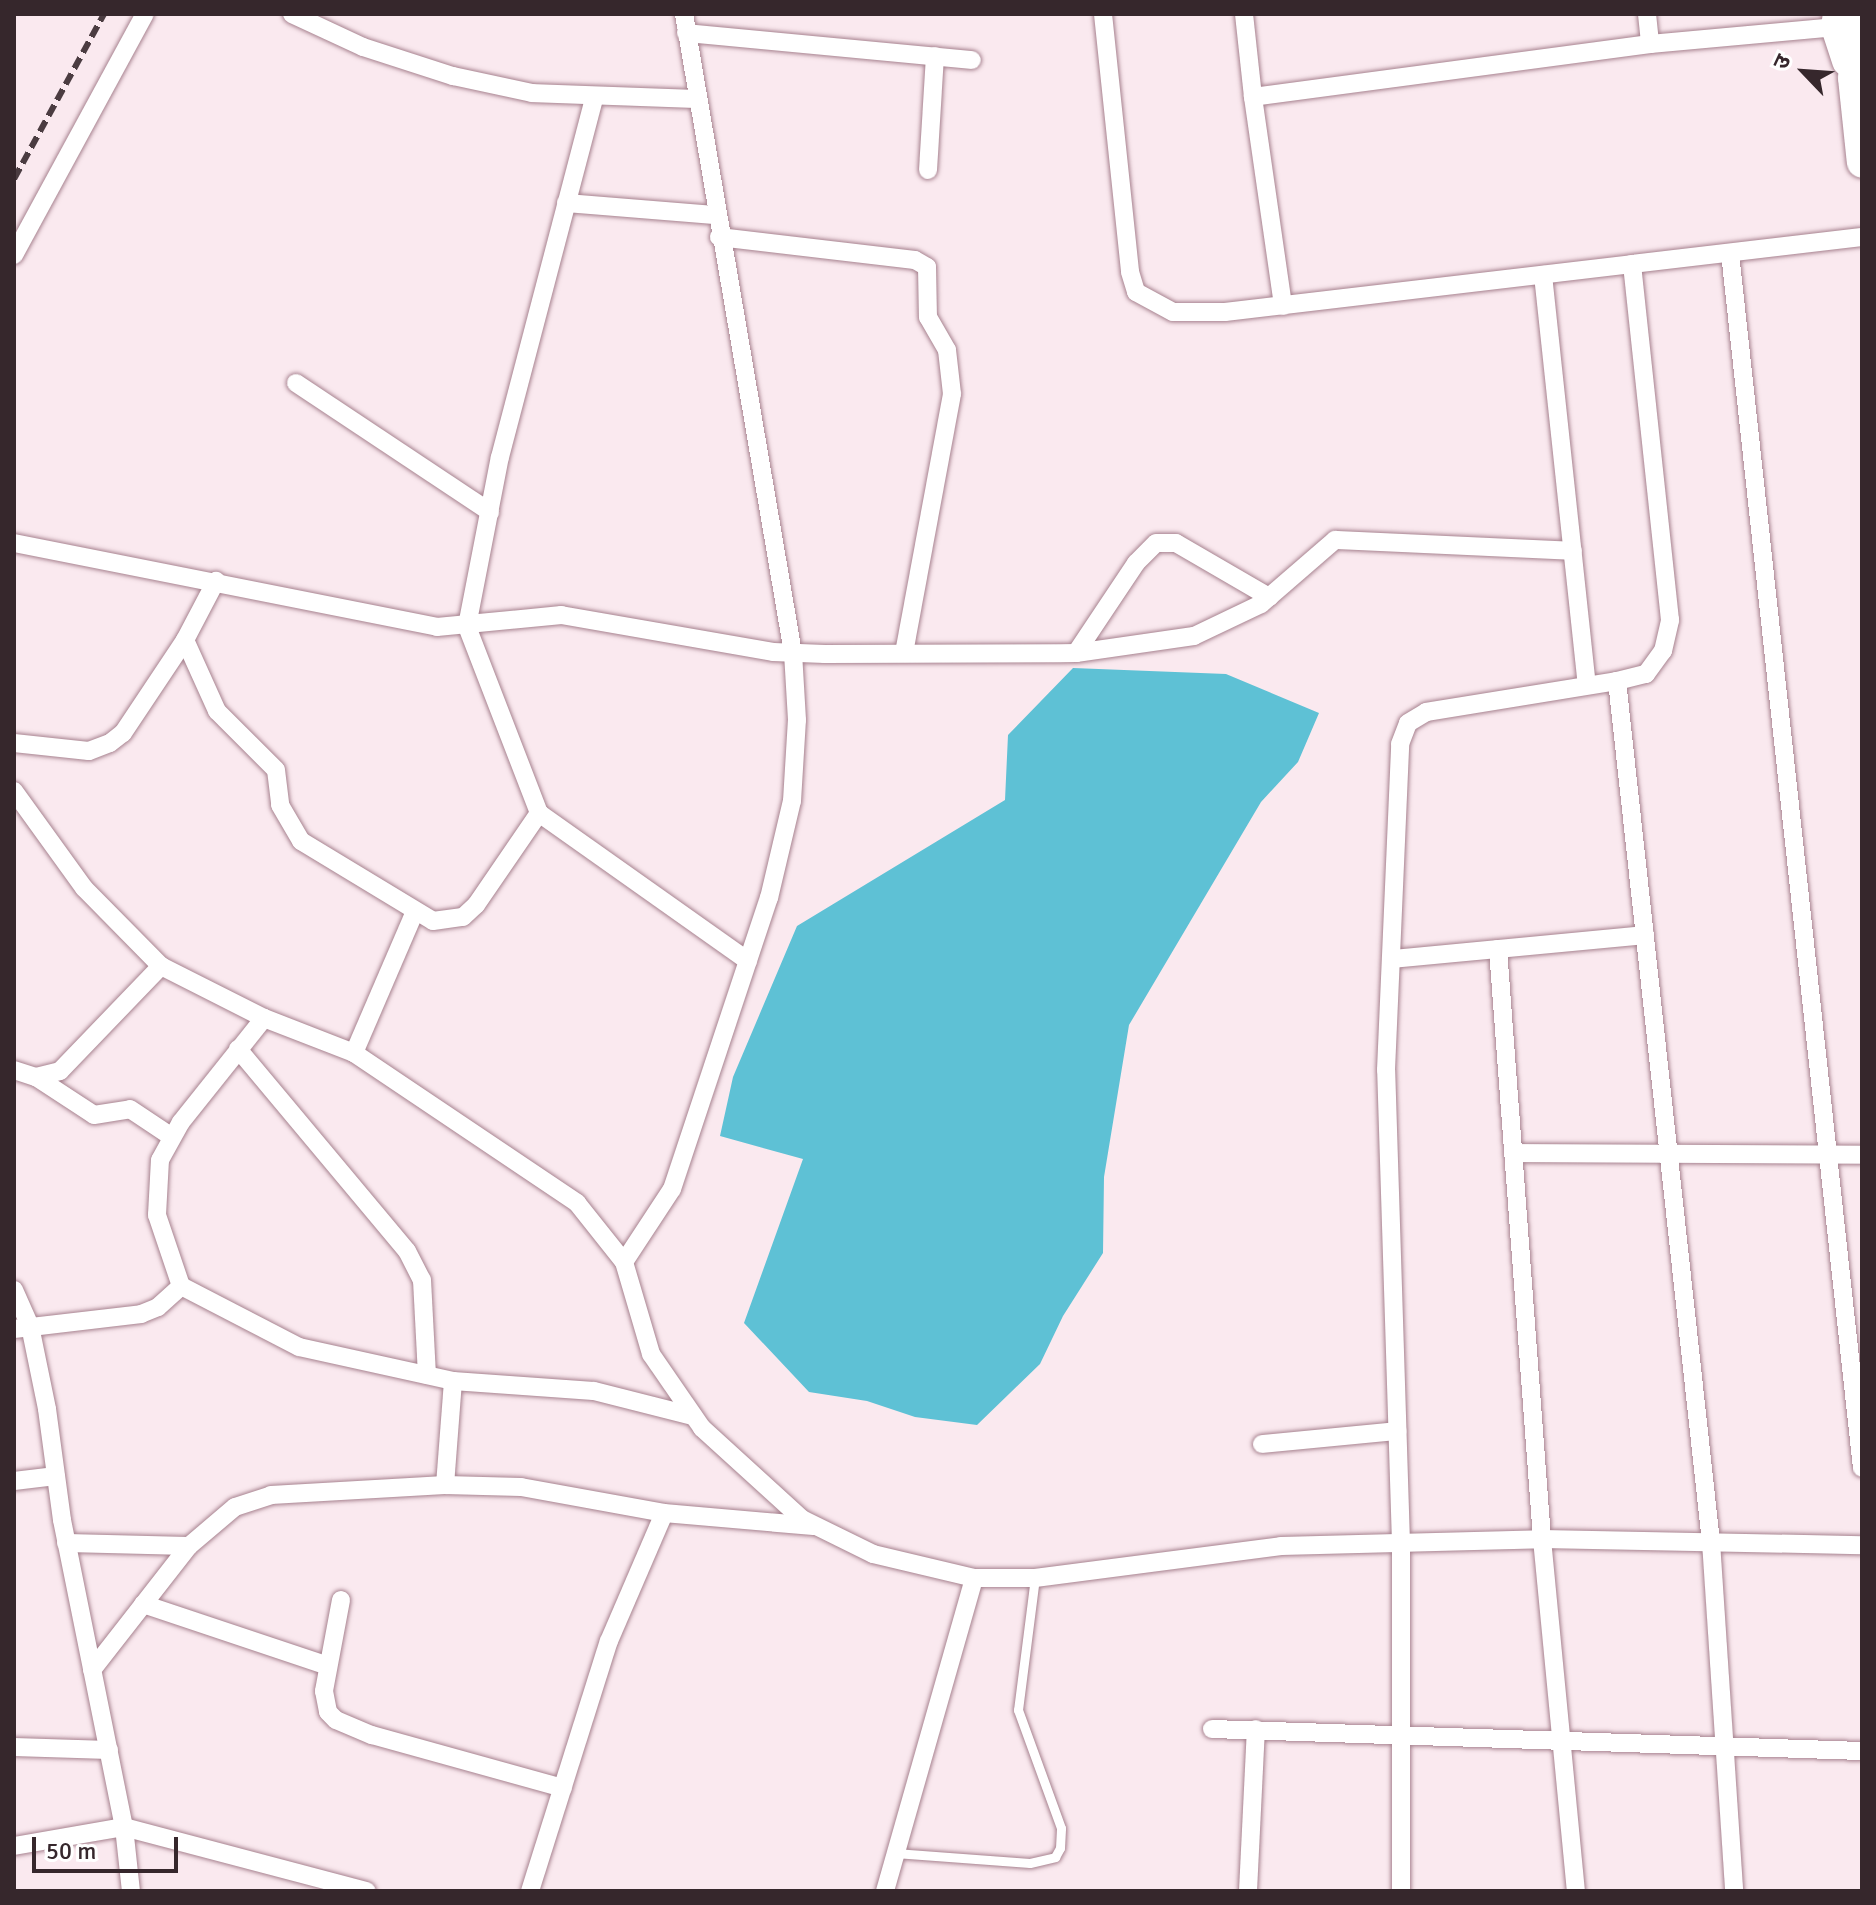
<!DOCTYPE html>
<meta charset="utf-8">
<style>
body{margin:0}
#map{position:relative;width:1876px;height:1905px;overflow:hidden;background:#fae9ef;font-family:Signika,"Noto Sans Devanagari",sans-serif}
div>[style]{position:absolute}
.water>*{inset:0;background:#5ec1d5}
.roads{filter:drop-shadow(0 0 2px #a7828f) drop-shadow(0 0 2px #a7828f)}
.lane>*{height:9px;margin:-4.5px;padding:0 4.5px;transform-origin:4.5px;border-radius:4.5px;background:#fff}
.street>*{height:18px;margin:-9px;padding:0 9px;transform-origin:9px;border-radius:9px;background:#fff}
.primary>*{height:30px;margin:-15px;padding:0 15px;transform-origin:15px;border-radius:15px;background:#fff}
.rail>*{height:6px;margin-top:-3px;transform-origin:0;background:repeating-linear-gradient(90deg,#4b3c41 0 12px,transparent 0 18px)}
span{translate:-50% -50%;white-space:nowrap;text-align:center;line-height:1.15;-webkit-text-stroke:6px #fff;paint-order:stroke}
.frame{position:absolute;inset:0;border:16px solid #36272c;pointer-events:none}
.north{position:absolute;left:1764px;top:32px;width:80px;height:80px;-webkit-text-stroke:6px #fff;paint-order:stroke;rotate:295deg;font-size:22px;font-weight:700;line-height:32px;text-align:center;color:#36272c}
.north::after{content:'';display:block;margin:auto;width:28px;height:36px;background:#36272c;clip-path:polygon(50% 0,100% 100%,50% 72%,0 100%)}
.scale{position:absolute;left:32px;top:1837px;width:146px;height:36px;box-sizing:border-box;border:4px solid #36272c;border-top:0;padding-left:10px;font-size:24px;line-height:28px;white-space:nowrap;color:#36272c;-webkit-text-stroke:6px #fff;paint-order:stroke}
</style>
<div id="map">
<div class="water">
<i style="clip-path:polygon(1073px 668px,1226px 674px,1319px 713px,1298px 762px,1261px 802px,1129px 1025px,1104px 1177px,1103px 1253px,1063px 1316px,1040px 1364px,977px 1425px,915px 1417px,867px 1401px,809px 1392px,744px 1323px,803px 1159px,720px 1136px,733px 1077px,797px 926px,1005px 800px,1008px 735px)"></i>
</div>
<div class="roads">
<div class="lane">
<i style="left:895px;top:1853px;width:135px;rotate:4.2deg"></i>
<i style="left:1030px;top:1863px;width:26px;rotate:-13deg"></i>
<i style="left:1055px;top:1857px;width:10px;rotate:-61deg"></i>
<i style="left:1060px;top:1848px;width:20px;rotate:-87deg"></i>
<i style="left:1061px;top:1828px;width:126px;rotate:-110deg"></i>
<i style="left:1018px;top:1710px;width:133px;rotate:-82.7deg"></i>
</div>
<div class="street">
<i style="left:292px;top:14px;width:78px;rotate:24.9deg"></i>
<i style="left:363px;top:47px;width:95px;rotate:17.9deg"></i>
<i style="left:453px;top:76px;width:81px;rotate:12.1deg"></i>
<i style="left:532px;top:93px;width:162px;rotate:2.1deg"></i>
<i style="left:1103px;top:14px;width:259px;rotate:84deg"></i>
<i style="left:1130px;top:272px;width:21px;rotate:73deg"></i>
<i style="left:1136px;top:292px;width:42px;rotate:28.4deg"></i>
<i style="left:1173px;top:312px;width:52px"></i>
<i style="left:1225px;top:312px;width:641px;rotate:-6.72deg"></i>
<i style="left:1244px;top:14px;width:83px;rotate:83.8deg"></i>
<i style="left:1253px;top:97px;width:401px;rotate:-7.6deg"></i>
<i style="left:1650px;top:44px;width:187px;rotate:-5.2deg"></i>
<i style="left:1647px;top:14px;width:30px;rotate:84deg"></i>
<i style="left:686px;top:33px;width:287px;rotate:5.4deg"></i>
<i style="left:1253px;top:97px;width:211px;rotate:81.8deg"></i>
<i style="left:928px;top:170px;width:114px;rotate:-86.5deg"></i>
<i style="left:566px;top:203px;width:149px;rotate:4.6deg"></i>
<i style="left:719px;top:237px;width:197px;rotate:6.7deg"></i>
<i style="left:915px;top:260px;width:14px;rotate:30deg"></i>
<i style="left:927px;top:267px;width:50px;rotate:88.9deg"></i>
<i style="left:928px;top:317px;width:38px;rotate:60deg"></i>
<i style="left:947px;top:350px;width:44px;rotate:83.5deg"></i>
<i style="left:952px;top:394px;width:263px;rotate:100.5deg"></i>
<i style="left:1730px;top:253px;width:1222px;rotate:83.8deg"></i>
<i style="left:14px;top:255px;width:274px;rotate:-61.5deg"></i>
<i style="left:1543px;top:275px;width:412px;rotate:83.9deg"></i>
<i style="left:296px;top:383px;width:233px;rotate:33.6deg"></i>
<i style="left:14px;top:543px;width:431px;rotate:11.2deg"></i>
<i style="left:437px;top:627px;width:125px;rotate:-5.5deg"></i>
<i style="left:561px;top:615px;width:215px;rotate:9.9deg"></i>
<i style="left:773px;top:652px;width:52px;rotate:2.2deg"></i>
<i style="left:825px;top:654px;width:251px;rotate:-0.2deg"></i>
<i style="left:1076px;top:653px;width:119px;rotate:-8.2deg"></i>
<i style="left:1194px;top:636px;width:74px;rotate:-25.5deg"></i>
<i style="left:1261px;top:604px;width:98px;rotate:-40.9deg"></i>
<i style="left:1335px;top:540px;width:238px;rotate:2.6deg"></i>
<i style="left:185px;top:640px;width:78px;rotate:65.7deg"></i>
<i style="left:217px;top:711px;width:83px;rotate:45deg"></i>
<i style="left:276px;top:770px;width:35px;rotate:83deg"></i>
<i style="left:280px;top:805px;width:42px;rotate:59.7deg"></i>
<i style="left:301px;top:841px;width:154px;rotate:31.2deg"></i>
<i style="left:433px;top:921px;width:30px;rotate:-8deg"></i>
<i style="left:463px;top:917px;width:18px;rotate:-43deg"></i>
<i style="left:476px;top:905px;width:112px;rotate:-55.6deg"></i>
<i style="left:539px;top:813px;width:200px;rotate:-111.1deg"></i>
<i style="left:467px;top:626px;width:172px;rotate:-79deg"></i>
<i style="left:500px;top:457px;width:370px;rotate:-75.3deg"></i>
<i style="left:1076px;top:653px;width:108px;rotate:-56.3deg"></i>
<i style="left:1136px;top:563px;width:28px;rotate:-45deg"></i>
<i style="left:1156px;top:543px;width:20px"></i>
<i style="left:1176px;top:543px;width:108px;rotate:30.1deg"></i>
<i style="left:1617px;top:681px;width:866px;rotate:83.77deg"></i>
<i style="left:1711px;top:1542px;width:350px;rotate:86.2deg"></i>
<i style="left:14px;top:743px;width:75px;rotate:6.1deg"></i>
<i style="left:89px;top:751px;width:22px;rotate:-21deg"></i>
<i style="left:110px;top:743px;width:16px;rotate:-38deg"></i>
<i style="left:123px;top:733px;width:112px;rotate:-56.3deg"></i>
<i style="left:185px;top:640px;width:67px;rotate:-62.3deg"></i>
<i style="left:14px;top:791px;width:120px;rotate:54.2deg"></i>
<i style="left:84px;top:888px;width:110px;rotate:45.4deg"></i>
<i style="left:161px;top:966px;width:115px;rotate:26.8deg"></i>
<i style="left:264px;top:1018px;width:97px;rotate:21.3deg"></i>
<i style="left:354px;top:1053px;width:269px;rotate:33.9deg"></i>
<i style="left:577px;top:1203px;width:75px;rotate:51.5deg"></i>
<i style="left:624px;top:1262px;width:96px;rotate:73.6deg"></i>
<i style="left:651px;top:1354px;width:90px;rotate:55.4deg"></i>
<i style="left:702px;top:1428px;width:135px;rotate:42.3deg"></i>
<i style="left:802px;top:1519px;width:79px;rotate:26.2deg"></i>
<i style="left:873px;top:1554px;width:104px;rotate:13.4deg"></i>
<i style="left:974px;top:1578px;width:61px"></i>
<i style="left:1035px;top:1578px;width:248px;rotate:-7.4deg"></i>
<i style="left:1281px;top:1546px;width:261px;rotate:-1.5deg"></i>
<i style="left:1542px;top:1539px;width:320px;rotate:1.1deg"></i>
<i style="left:539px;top:813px;width:256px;rotate:35.3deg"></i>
<i style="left:1498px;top:949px;width:592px;rotate:85.73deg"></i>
<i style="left:1542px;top:1539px;width:354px;rotate:84.5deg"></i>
<i style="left:1392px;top:959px;width:254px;rotate:-5.4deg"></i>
<i style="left:238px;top:1049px;width:263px;rotate:50.1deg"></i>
<i style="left:407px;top:1251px;width:33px;rotate:63deg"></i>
<i style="left:422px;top:1280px;width:95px;rotate:87deg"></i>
<i style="left:354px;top:1053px;width:151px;rotate:-66.7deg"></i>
<i style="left:14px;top:1070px;width:23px;rotate:18deg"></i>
<i style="left:36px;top:1077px;width:25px;rotate:-14deg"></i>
<i style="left:60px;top:1071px;width:146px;rotate:-46.1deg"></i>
<i style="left:36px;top:1077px;width:69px;rotate:33.2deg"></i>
<i style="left:94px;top:1115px;width:36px;rotate:-9deg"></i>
<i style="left:130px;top:1109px;width:50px;rotate:33.7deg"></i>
<i style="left:1513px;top:1153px;width:349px;rotate:0.3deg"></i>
<i style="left:624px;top:1262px;width:87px;rotate:-56.7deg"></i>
<i style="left:672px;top:1189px;width:307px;rotate:-71.6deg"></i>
<i style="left:769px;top:898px;width:100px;rotate:-76.7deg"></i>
<i style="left:792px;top:801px;width:81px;rotate:-86.5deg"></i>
<i style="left:797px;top:720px;width:67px;rotate:-93.4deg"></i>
<i style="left:793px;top:653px;width:648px;rotate:-99.68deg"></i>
<i style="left:181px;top:1286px;width:133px;rotate:27.3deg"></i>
<i style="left:299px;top:1347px;width:158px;rotate:12.4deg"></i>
<i style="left:453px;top:1381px;width:141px;rotate:4.1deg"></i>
<i style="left:594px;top:1391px;width:102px;rotate:14.2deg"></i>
<i style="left:14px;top:1290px;width:39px;rotate:66deg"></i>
<i style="left:30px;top:1326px;width:85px;rotate:78.4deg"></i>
<i style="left:47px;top:1409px;width:112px;rotate:82.3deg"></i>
<i style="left:62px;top:1520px;width:313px;rotate:78.6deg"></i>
<i style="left:124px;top:1827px;width:64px;rotate:83.8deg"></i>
<i style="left:14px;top:1329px;width:128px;rotate:-6.7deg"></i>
<i style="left:141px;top:1314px;width:18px;rotate:-22deg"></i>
<i style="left:158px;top:1307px;width:31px;rotate:-42deg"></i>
<i style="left:181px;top:1286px;width:75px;rotate:-108.7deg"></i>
<i style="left:157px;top:1215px;width:55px;rotate:-86.9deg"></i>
<i style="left:160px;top:1160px;width:43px;rotate:-61.1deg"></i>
<i style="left:181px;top:1122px;width:133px;rotate:-51.4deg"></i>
<i style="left:1262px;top:1444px;width:136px;rotate:-5.5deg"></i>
<i style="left:14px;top:1481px;width:42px;rotate:-6.8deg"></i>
<i style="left:445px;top:1485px;width:104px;rotate:-85.6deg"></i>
<i style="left:66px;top:1543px;width:123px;rotate:1.4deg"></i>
<i style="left:341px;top:1600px;width:93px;rotate:100.6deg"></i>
<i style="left:324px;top:1691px;width:21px;rotate:79deg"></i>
<i style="left:328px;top:1712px;width:11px;rotate:45deg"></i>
<i style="left:336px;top:1720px;width:39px;rotate:23deg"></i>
<i style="left:372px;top:1735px;width:198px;rotate:15.5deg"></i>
<i style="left:143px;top:1604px;width:195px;rotate:18.5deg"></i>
<i style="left:92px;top:1670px;width:157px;rotate:-52deg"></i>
<i style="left:189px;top:1546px;width:60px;rotate:-40.3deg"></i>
<i style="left:235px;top:1507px;width:38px;rotate:-18deg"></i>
<i style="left:271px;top:1495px;width:174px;rotate:-3.3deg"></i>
<i style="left:445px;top:1485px;width:76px;rotate:1.5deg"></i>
<i style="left:521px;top:1487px;width:145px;rotate:10.3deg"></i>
<i style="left:664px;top:1513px;width:150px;rotate:5deg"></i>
<i style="left:1212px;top:1729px;width:650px;rotate:1.94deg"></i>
<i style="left:14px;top:1747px;width:95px;rotate:1.8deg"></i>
<i style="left:14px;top:1846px;width:112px;rotate:-9.8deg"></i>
<i style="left:124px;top:1827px;width:251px;rotate:14.8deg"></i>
<i style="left:530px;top:1891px;width:262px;rotate:-72.5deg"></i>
<i style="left:609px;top:1641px;width:139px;rotate:-66.7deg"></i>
<i style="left:885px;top:1891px;width:325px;rotate:-74.1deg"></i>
<i style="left:1248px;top:1891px;width:162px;rotate:-87.2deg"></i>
<i style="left:1401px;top:1891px;width:348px;rotate:-90deg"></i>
<i style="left:1401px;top:1543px;width:473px;rotate:-91.8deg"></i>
<i style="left:1386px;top:1070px;width:326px;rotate:-87.5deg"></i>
<i style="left:1400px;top:744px;width:22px;rotate:-69deg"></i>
<i style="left:1408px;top:723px;width:21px;rotate:-31deg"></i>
<i style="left:1426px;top:712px;width:193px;rotate:-9.2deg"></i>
<i style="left:1617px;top:681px;width:30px;rotate:-14deg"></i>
<i style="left:1646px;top:674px;width:29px;rotate:-54deg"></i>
<i style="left:1663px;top:651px;width:32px;rotate:-77deg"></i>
<i style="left:1670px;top:620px;width:358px;rotate:-96.1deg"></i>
</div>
<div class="primary">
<i style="left:1838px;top:14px;width:13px;rotate:99deg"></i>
<i style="left:1836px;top:27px;width:36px;rotate:72deg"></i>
<i style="left:1860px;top:14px;width:64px;rotate:96.2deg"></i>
<i style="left:1853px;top:78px;width:85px;rotate:84deg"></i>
</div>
</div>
<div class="rail">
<i style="left:14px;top:179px;width:188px;rotate:-61.4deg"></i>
</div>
<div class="frame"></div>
<div class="north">उ</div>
<div class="scale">50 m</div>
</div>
